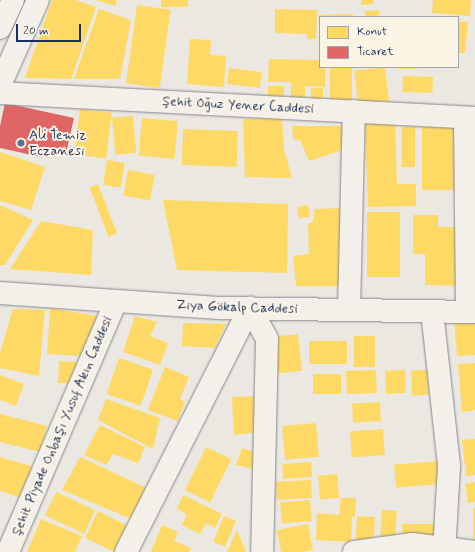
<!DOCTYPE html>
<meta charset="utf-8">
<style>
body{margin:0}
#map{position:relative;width:475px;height:552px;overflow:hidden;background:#eae8e1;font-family:Mynerve,sans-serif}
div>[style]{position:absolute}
.homes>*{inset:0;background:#ffd966;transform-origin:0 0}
.shops>*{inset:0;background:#e06666}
.roads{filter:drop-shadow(0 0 1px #84878d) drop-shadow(0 0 1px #84878d)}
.street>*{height:22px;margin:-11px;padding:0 11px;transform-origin:11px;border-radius:11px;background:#f3f0ea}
.secondary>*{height:22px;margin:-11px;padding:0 11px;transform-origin:11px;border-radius:11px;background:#f3f0ea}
.dots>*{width:11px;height:11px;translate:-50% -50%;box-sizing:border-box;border:2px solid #fcf5e5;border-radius:50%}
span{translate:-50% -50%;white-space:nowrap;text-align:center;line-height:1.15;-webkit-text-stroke:4px #fcf5e5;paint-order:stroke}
.street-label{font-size:14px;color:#1b2f5e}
.poi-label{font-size:14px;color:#1b2f5e}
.left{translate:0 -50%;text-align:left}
.legend{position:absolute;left:319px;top:16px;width:140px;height:52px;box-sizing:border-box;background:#fcf5e5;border:1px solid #a2a6af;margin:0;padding:5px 7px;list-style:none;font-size:12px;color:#1b2f5e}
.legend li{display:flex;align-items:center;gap:8px;height:20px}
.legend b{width:20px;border:1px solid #a2a6af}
.scale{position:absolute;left:16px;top:24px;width:65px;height:18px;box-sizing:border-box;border:2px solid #1b2f5e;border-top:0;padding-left:5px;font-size:12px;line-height:14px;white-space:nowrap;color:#1b2f5e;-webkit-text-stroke:3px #fcf5e5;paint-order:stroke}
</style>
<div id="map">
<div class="homes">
<i style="clip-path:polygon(52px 0,75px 0,96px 7px,71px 79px,25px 78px)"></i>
<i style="clip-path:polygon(95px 0,117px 0,115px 6px)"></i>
<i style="left:161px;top:0;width:27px;height:7px"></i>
<i style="clip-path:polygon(361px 0,373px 0,374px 4px,361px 5px)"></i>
<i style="clip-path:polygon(433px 0,471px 0,470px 16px,432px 13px)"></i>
<i style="left:137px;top:5px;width:34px;height:79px;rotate:8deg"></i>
<i style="clip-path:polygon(99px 9px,131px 20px,120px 79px,74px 79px)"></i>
<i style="clip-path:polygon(275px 9px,317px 10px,316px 39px,307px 39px,307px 34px,275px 33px)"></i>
<i style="clip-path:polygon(379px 10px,379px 17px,365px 17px,365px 11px)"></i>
<i style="clip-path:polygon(353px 14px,353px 17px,320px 17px,319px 15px)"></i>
<i style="clip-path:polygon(458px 21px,468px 22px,465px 53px,458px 53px)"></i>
<i style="clip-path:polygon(190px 39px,211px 40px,210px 55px,226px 56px,224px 87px,187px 84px)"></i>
<i style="clip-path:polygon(269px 59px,320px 60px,320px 67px,325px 67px,325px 87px,305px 86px,305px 98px,291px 98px,291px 82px,268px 82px)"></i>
<i style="left:330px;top:67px;width:22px;height:34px"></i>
<i style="left:385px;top:67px;width:34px;height:31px;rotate:83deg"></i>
<i style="clip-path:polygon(398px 67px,428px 67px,428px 68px,398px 69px)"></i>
<i style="left:229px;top:68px;width:33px;height:16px;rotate:7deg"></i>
<i style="left:403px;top:76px;width:30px;height:16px;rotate:2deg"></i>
<i style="left:268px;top:86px;width:16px;height:13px"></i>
<i style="left:311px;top:88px;width:12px;height:14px"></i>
<i style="left:80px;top:109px;width:32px;height:46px;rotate:7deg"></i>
<i style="left:133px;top:116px;width:37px;height:21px;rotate:85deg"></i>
<i style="left:142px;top:118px;width:36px;height:38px;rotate:5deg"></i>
<i style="clip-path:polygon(282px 118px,284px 149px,292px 178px,245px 177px,243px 119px)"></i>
<i style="clip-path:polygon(395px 123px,397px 184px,416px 184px,416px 206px,368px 207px,365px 124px)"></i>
<i style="left:422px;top:124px;width:36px;height:66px"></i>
<i style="clip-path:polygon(292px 126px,347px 126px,349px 148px,309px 161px,300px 140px,293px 139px)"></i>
<i style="left:402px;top:127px;width:13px;height:40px"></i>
<i style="left:183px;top:129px;width:55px;height:36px;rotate:2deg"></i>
<i style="clip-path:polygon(0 152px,45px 167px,31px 210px,0 201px)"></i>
<i style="left:107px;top:160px;width:18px;height:25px;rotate:9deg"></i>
<i style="left:128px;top:170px;width:27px;height:26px;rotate:10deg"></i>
<i style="left:98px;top:184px;width:53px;height:9px;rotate:69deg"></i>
<i style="clip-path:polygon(163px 200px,288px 204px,287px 273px,177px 270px)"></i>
<i style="clip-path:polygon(0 205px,33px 220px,5px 265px,0 265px)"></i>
<i style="left:308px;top:205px;width:12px;height:11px;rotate:81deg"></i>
<i style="clip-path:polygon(342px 208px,340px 286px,296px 286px,293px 256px,309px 254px,308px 224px,313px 221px,315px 209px)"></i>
<i style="left:367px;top:212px;width:33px;height:65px"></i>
<i style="clip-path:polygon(413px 215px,438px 215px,438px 227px,460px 227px,460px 286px,425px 285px,425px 254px,413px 254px)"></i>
<i style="clip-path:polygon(41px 221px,93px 230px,91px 275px,10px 269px)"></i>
<i style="clip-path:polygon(50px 308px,97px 316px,82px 356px,47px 354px)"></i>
<i style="clip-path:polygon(13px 309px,45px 310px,39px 376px,0 368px,0 353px)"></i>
<i style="clip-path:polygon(135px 316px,157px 322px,150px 336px,168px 343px,160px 365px,123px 352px)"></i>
<i style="clip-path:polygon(475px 318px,475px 355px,457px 356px,454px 320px)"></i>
<i style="clip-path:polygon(183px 323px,226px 324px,215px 348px,182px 346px)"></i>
<i style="left:298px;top:334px;width:37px;height:26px;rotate:84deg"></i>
<i style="left:354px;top:336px;width:21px;height:31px"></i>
<i style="left:309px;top:341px;width:38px;height:23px"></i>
<i style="left:119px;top:358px;width:36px;height:38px;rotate:19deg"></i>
<i style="clip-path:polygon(59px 361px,78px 362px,75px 383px,58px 383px)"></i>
<i style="clip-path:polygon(475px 363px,475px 410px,462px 412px,458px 364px)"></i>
<i style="clip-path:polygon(165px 367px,189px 377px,180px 399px,185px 402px,178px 421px,148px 410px)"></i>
<i style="left:376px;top:370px;width:23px;height:30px;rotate:88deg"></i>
<i style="left:405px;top:370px;width:23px;height:20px;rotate:88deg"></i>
<i style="left:428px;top:370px;width:25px;height:17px;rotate:88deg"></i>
<i style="left:313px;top:374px;width:28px;height:20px"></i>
<i style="clip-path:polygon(0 375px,24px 384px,16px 406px,0 400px)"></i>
<i style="clip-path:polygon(260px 396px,259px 432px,234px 435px,232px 397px)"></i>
<i style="clip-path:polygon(106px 399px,160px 418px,153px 449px,98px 420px)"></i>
<i style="left:380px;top:402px;width:19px;height:28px;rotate:87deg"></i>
<i style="clip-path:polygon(0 414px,47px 426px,40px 452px,0 442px)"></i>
<i style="left:316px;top:423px;width:34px;height:34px;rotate:85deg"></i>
<i style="clip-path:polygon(100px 425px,145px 447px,138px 463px,113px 454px,106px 465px,84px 455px)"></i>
<i style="left:383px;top:429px;width:26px;height:33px;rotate:86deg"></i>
<i style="clip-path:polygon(475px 439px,475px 475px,466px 476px,462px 440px)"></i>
<i style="left:206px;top:447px;width:28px;height:48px;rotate:26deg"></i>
<i style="clip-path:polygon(242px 448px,256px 452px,253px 469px,236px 465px)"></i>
<i style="clip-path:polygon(0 457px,34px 467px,25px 499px,0 491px)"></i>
<i style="clip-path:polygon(80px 457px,151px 490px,134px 520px,62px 490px)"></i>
<i style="left:438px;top:461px;width:23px;height:44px;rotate:85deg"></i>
<i style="left:311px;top:462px;width:15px;height:29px;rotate:86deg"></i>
<i style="left:337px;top:474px;width:24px;height:19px;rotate:85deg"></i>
<i style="left:311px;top:480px;width:18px;height:35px;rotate:87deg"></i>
<i style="clip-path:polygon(475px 482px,475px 502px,468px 503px,465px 484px)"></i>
<i style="left:56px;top:492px;width:43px;height:26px;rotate:25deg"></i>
<i style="clip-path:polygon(183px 495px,222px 514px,215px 528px,206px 523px,200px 534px,182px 525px,187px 514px,177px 509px)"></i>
<i style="clip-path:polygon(341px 498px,356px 498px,355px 517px,352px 517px,351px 542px,316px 540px,317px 513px,339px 515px)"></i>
<i style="left:310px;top:500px;width:21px;height:30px;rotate:85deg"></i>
<i style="left:473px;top:508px;width:2px;height:38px"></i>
<i style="left:382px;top:510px;width:15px;height:28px;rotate:4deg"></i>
<i style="clip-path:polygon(98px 511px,134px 529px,123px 552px,115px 552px,85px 538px)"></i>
<i style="left:224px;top:516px;width:13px;height:28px;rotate:23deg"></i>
<i style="left:357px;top:516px;width:18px;height:27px;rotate:3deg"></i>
<i style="clip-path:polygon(41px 519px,82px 536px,75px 552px,27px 552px)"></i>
<i style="clip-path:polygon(308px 524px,313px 550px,301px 552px,281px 552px,277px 530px)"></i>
<i style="left:402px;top:524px;width:35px;height:15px"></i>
<i style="clip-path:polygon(162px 525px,178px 532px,174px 541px,191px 548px,189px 552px,151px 552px)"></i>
<i style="clip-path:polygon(237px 530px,246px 552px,227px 552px)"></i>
</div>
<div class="shops">
<i style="clip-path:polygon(5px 103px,74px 118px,66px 153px,43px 148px,41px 157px,0 148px,0 126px)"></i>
</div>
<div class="roads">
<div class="street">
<i style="left:0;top:93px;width:476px;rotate:3deg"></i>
<i style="left:465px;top:118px;width:193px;rotate:89.4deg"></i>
<i style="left:250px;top:308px;width:35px;rotate:61deg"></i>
<i style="left:267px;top:339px;width:213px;rotate:91.3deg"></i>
<i style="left:349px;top:310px;width:199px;rotate:-88.6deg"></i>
<i style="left:432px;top:311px;width:156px;rotate:83.7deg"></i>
<i style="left:449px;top:466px;width:86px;rotate:93.3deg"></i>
<i style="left:8px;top:552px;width:273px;rotate:-66.7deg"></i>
<i style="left:126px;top:552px;width:274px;rotate:-63.1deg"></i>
<i style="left:354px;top:552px;width:59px;rotate:-7.9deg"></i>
<i style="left:412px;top:544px;width:64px;rotate:7.2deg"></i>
</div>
<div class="secondary">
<i style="left:0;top:28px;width:31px;rotate:-65deg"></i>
<i style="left:0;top:85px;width:93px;rotate:-65.9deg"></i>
<i style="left:0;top:293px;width:223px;rotate:3.9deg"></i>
<i style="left:222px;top:308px;width:253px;rotate:0.9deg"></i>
</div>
</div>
<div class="dots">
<i style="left:21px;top:143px;background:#63708c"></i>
</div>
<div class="street-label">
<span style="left:238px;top:105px;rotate:3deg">Şehit Oğuz Yener Caddesi</span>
<span style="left:237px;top:307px;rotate:2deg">Ziya Gökalp Caddesi</span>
<span style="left:62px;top:426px;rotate:-67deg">Şehit Piyade Onbaşı Yusuf Akın Caddesi</span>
</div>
<div class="poi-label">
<span class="left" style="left:29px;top:143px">Ali Temiz<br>Eczanesi</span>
</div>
<ul class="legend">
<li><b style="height:11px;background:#ffd966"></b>Konut</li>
<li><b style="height:11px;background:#e06666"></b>Ticaret</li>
</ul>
<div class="scale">20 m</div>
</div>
